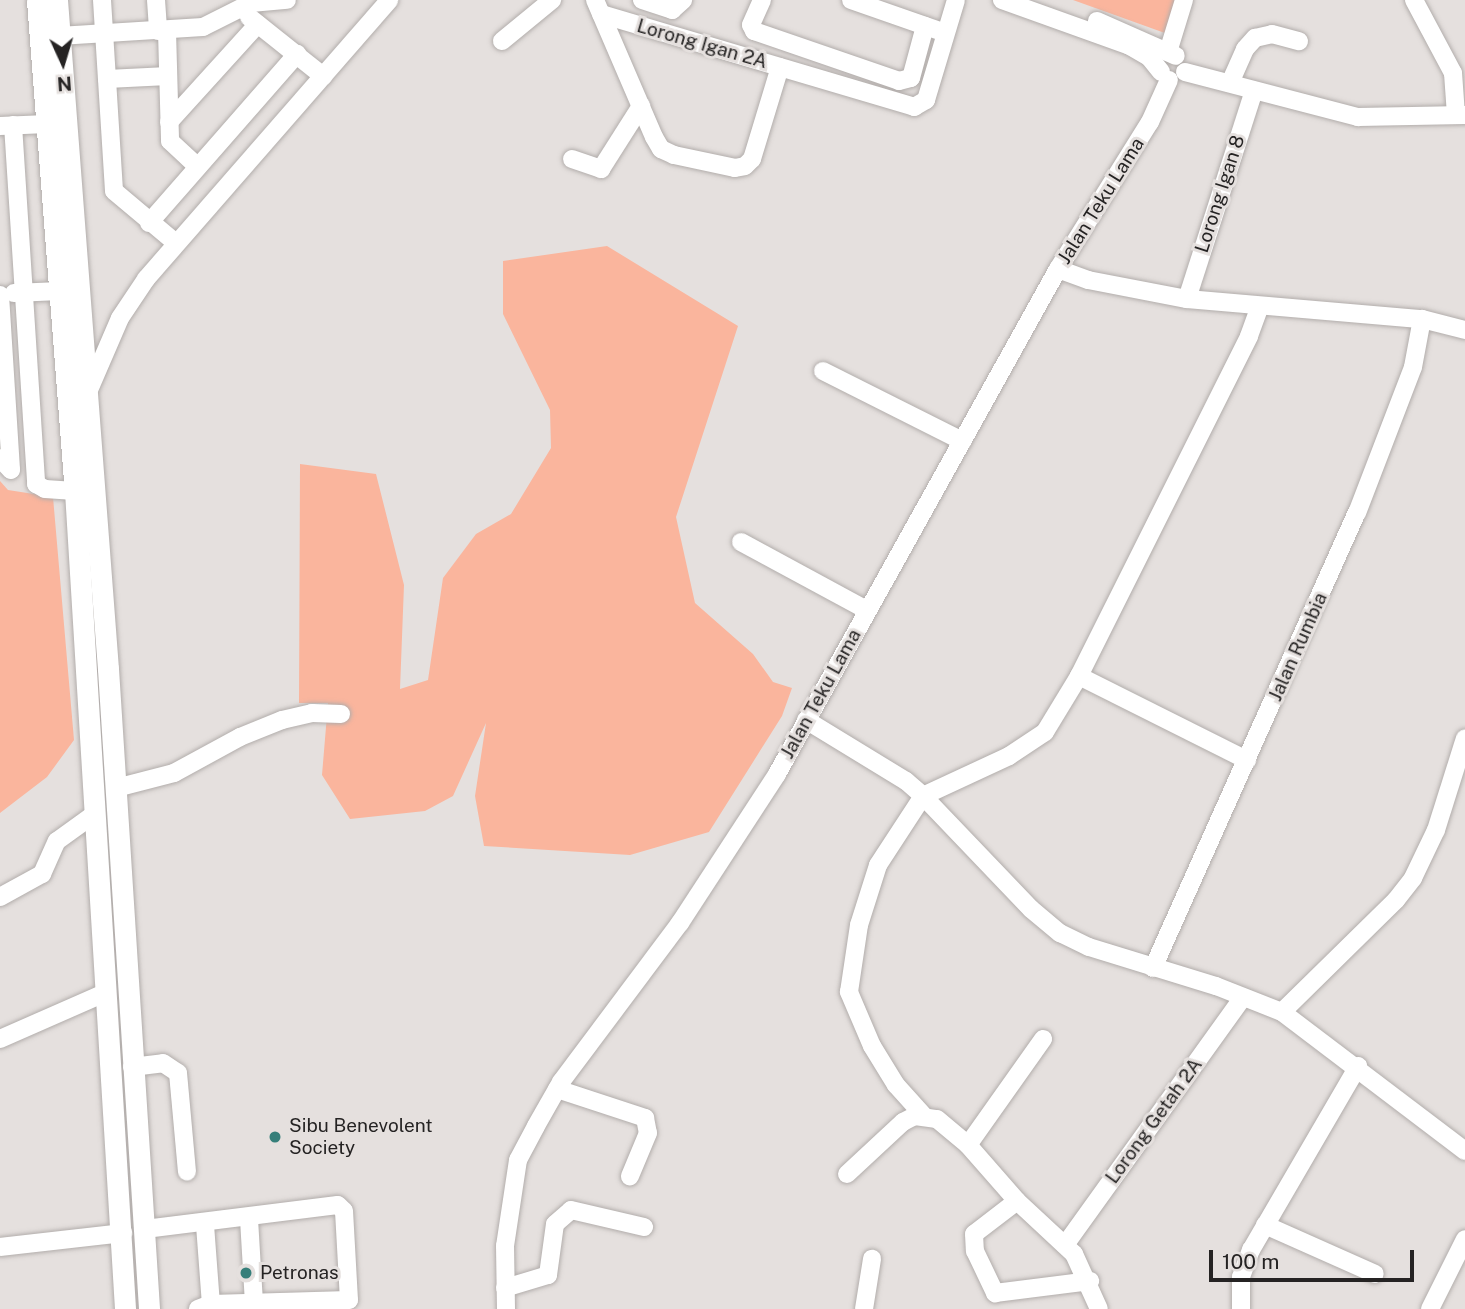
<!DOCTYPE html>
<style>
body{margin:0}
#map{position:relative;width:1465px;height:1309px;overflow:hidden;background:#e5e0de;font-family:"Public Sans",sans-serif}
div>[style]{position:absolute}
.green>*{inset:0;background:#fab59d}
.roads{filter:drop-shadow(0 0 2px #b2adab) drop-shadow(0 0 2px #b2adab)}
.minor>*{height:18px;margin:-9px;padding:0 9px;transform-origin:9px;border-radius:9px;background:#fff}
.major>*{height:21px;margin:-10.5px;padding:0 10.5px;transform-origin:10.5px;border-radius:10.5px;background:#fff}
.dots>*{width:19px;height:19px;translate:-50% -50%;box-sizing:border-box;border:4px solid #e5e0de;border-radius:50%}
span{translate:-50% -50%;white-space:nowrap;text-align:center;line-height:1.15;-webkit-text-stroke:6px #e5e0de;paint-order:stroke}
.street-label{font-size:19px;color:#252323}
.poi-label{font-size:19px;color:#252323}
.left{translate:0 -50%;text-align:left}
.north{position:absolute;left:28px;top:28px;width:70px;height:70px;-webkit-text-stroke:5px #e5e0de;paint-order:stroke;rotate:176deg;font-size:19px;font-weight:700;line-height:28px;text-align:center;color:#252323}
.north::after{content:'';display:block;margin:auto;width:24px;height:32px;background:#252323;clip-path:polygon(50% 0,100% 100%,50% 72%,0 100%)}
.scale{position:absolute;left:1209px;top:1250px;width:205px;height:32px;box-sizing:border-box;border:4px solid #252323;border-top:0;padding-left:9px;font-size:21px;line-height:24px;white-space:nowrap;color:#252323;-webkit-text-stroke:5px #e5e0de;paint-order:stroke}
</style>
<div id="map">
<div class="green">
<i style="clip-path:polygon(1073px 0,1189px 0,1176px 37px)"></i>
<i style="clip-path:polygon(607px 246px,738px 326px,676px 517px,695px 603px,753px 654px,773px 682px,792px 688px,782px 716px,709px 832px,630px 855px,484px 846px,475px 796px,486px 723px,453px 796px,425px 811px,350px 819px,322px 775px,328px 703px,299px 703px,300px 464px,376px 474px,404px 585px,400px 689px,428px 680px,443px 578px,476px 534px,511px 514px,551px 448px,550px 410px,503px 314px,503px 261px)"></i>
<i style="clip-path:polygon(0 481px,8px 490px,53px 497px,74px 740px,47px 777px,0 813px)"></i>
</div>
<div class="roads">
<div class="minor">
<i style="left:102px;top:0;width:191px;rotate:86.4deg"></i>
<i style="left:114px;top:191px;width:81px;rotate:40deg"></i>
<i style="left:156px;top:0;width:31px;rotate:86deg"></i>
<i style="left:595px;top:0;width:149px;rotate:66.7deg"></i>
<i style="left:654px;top:137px;width:14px;rotate:60deg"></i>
<i style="left:661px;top:149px;width:14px;rotate:25deg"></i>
<i style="left:674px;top:155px;width:62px;rotate:12deg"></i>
<i style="left:735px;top:168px;width:10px;rotate:-11deg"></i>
<i style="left:745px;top:166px;width:10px;rotate:-45deg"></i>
<i style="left:752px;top:159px;width:96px;rotate:-73.1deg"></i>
<i style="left:642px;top:0;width:32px;rotate:18deg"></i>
<i style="left:672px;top:10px;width:15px;rotate:-42deg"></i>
<i style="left:762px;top:0;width:27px;rotate:114deg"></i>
<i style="left:751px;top:25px;width:7px;rotate:63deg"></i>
<i style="left:754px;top:31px;width:153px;rotate:19deg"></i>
<i style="left:899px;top:81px;width:12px;rotate:-14deg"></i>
<i style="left:911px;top:78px;width:54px;rotate:-74.9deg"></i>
<i style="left:851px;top:0;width:91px;rotate:19.2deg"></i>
<i style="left:1002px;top:0;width:134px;rotate:19.7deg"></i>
<i style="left:1128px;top:45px;width:24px;rotate:30deg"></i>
<i style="left:1149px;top:57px;width:19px;rotate:51deg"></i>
<i style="left:1414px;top:0;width:83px;rotate:61.9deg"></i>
<i style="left:1453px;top:73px;width:42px;rotate:85.9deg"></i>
<i style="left:601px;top:14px;width:327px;rotate:16.5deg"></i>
<i style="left:914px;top:107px;width:14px;rotate:-30deg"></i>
<i style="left:926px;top:100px;width:104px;rotate:-73.3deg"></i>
<i style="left:249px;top:17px;width:95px;rotate:38.6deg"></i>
<i style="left:1097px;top:21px;width:86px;rotate:23.9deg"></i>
<i style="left:167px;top:31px;width:110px;rotate:88.4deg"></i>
<i style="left:170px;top:141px;width:38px;rotate:43deg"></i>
<i style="left:59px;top:36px;width:144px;rotate:-3.6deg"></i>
<i style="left:203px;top:27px;width:54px;rotate:-26.6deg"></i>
<i style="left:251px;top:3px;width:36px;rotate:-5deg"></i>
<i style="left:502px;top:41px;width:65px;rotate:-39.4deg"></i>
<i style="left:1168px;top:52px;width:54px;rotate:-72.9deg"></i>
<i style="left:1185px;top:72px;width:179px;rotate:14.6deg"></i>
<i style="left:1358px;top:117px;width:107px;rotate:-1.1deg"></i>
<i style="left:107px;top:79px;width:61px;rotate:-2.8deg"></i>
<i style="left:1230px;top:83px;width:37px;rotate:-66deg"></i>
<i style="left:1245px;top:49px;width:15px;rotate:-48deg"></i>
<i style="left:1255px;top:38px;width:17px;rotate:-13deg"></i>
<i style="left:1272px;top:34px;width:28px;rotate:15deg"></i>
<i style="left:169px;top:122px;width:132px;rotate:-47.8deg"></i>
<i style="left:13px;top:125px;width:360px;rotate:86.3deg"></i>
<i style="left:36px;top:484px;width:10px;rotate:29deg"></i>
<i style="left:45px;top:489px;width:30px;rotate:4deg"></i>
<i style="left:0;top:126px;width:47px;rotate:-2.4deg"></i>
<i style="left:572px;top:159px;width:31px;rotate:19deg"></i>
<i style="left:601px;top:169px;width:75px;rotate:-57.6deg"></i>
<i style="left:149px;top:223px;width:225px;rotate:-48.8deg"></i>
<i style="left:1058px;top:269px;width:32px;rotate:20deg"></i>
<i style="left:1088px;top:280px;width:101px;rotate:10.9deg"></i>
<i style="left:1187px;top:299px;width:236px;rotate:4.9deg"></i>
<i style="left:1422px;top:319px;width:44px;rotate:14.3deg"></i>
<i style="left:14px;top:293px;width:46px;rotate:-2.5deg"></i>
<i style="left:0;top:295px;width:175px;rotate:86.4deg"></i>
<i style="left:11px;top:470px;width:16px;rotate:-133deg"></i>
<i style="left:1187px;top:299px;width:219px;rotate:-72.2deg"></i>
<i style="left:823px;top:371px;width:156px;rotate:26.7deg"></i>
<i style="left:89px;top:390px;width:78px;rotate:-66.7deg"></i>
<i style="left:120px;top:318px;width:47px;rotate:-56.3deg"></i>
<i style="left:146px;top:279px;width:370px;rotate:-48.9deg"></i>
<i style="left:741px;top:542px;width:143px;rotate:28.4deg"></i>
<i style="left:1079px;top:676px;width:188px;rotate:26.6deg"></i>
<i style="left:806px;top:720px;width:117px;rotate:31.4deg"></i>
<i style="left:906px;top:781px;width:23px;rotate:41deg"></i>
<i style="left:923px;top:796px;width:95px;rotate:-24.9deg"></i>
<i style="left:1009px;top:756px;width:43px;rotate:-33.7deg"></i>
<i style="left:1045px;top:732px;width:66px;rotate:-58.7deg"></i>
<i style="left:1079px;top:676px;width:380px;rotate:-63.4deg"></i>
<i style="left:1249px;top:336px;width:30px;rotate:-70deg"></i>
<i style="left:116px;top:788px;width:60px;rotate:-14.5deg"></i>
<i style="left:174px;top:773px;width:75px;rotate:-28.6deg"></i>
<i style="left:240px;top:737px;width:45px;rotate:-22deg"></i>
<i style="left:282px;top:720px;width:31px;rotate:-13deg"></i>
<i style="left:312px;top:713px;width:29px;rotate:2deg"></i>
<i style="left:0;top:897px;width:48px;rotate:-28.7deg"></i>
<i style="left:42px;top:874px;width:36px;rotate:-66deg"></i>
<i style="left:57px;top:841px;width:44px;rotate:-35.8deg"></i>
<i style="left:1153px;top:968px;width:499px;rotate:-65.9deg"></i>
<i style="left:1357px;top:513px;width:156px;rotate:-69deg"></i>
<i style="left:1413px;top:367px;width:49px;rotate:-79.4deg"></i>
<i style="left:1282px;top:1012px;width:160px;rotate:-44.5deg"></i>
<i style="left:1396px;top:900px;width:28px;rotate:-52deg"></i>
<i style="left:1413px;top:878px;width:53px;rotate:-64.4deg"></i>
<i style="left:1436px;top:830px;width:96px;rotate:-72.5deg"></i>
<i style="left:0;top:1039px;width:115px;rotate:-23.7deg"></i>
<i style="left:132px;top:1067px;width:31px;rotate:-7deg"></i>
<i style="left:163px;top:1063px;width:18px;rotate:34deg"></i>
<i style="left:178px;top:1073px;width:99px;rotate:84.8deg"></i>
<i style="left:557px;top:1089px;width:93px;rotate:18.2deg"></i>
<i style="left:645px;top:1118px;width:15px;rotate:79deg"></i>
<i style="left:648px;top:1133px;width:47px;rotate:112.7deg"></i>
<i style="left:924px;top:1116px;width:42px;rotate:-132.1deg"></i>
<i style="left:896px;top:1085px;width:46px;rotate:-121.6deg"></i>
<i style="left:872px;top:1046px;width:59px;rotate:-113.1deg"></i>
<i style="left:849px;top:992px;width:68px;rotate:-81.5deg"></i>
<i style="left:859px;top:925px;width:63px;rotate:-72.4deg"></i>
<i style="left:878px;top:865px;width:82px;rotate:-56.9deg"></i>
<i style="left:923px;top:796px;width:156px;rotate:46.3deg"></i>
<i style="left:1031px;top:909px;width:38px;rotate:40deg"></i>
<i style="left:1060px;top:933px;width:32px;rotate:26deg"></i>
<i style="left:1089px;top:947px;width:133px;rotate:17.1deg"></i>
<i style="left:1216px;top:986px;width:71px;rotate:21.5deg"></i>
<i style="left:1282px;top:1012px;width:230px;rotate:37.2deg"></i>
<i style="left:968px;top:1145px;width:130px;rotate:-54.7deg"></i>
<i style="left:847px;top:1174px;width:76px;rotate:-42.9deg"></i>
<i style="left:903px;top:1122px;width:13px;rotate:-27deg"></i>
<i style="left:915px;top:1116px;width:22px;rotate:8deg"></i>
<i style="left:937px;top:1119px;width:40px;rotate:40deg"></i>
<i style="left:968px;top:1145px;width:74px;rotate:48.8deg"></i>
<i style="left:1017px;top:1201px;width:78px;rotate:42.9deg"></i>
<i style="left:1074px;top:1254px;width:60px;rotate:65.6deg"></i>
<i style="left:1017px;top:1201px;width:54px;rotate:142.5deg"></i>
<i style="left:974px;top:1234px;width:17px;rotate:87deg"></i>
<i style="left:975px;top:1251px;width:47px;rotate:64.5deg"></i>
<i style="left:995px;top:1293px;width:96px;rotate:-7.2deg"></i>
<i style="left:249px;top:1219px;width:84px;rotate:86.6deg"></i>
<i style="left:205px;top:1225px;width:79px;rotate:85.7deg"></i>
<i style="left:1265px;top:1225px;width:120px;rotate:24deg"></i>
<i style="left:145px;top:1229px;width:194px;rotate:-7.1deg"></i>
<i style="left:338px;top:1205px;width:8px;rotate:45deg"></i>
<i style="left:344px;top:1211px;width:89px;rotate:86.8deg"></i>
<i style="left:349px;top:1300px;width:138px;rotate:178.3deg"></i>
<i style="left:211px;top:1304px;width:14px;rotate:159deg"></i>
<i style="left:1065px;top:1245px;width:305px;rotate:-54.3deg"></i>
<i style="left:0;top:1247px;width:124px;rotate:-6.5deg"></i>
<i style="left:505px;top:1288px;width:45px;rotate:-16.8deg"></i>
<i style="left:548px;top:1275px;width:51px;rotate:-82.2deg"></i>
<i style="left:555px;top:1224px;width:21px;rotate:-41deg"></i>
<i style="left:571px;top:1210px;width:75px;rotate:13.1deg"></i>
<i style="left:506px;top:1309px;width:63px;rotate:-90.9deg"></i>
<i style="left:505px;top:1246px;width:87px;rotate:-81.4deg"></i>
<i style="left:518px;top:1160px;width:38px;rotate:-62deg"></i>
<i style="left:536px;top:1126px;width:51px;rotate:-60.4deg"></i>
<i style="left:561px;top:1082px;width:199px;rotate:-53.2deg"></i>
<i style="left:680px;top:923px;width:178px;rotate:-56.9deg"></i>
<i style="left:777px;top:774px;width:578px;rotate:-60.91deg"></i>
<i style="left:1058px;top:269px;width:173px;rotate:-58deg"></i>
<i style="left:1150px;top:122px;width:46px;rotate:-65.7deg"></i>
<i style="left:864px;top:1309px;width:51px;rotate:-80.9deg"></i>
<i style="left:1241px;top:1309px;width:32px;rotate:-90deg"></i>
<i style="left:1241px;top:1277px;width:29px;rotate:-70deg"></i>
<i style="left:1251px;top:1250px;width:213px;rotate:-59.8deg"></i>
<i style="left:1430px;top:1309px;width:78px;rotate:-63.4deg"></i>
</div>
<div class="major">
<i style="left:37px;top:0;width:492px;rotate:85.6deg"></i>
<i style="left:75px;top:491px;width:820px;rotate:86.5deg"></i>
<i style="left:57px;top:0;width:671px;rotate:85.64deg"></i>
<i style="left:108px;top:669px;width:641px;rotate:86.33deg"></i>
</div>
</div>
<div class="dots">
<i style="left:275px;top:1137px;background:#367f7a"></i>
<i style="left:246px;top:1273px;background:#367f7a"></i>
</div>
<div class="street-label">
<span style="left:702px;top:44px;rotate:16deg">Lorong Igan 2A</span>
<span style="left:1220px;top:194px;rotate:-72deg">Lorong Igan 8</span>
<span style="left:1101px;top:201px;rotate:-58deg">Jalan Teku Lama</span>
<span style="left:1298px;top:647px;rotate:-66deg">Jalan Rumbia</span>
<span style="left:821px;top:694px;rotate:-61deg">Jalan Teku Lama</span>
<span style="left:1154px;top:1121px;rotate:-54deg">Lorong Getah 2A</span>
</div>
<div class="poi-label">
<span class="left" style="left:289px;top:1137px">Sibu Benevolent<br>Society</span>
<span class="left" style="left:260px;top:1273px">Petronas</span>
</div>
<div class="north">N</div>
<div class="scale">100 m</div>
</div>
